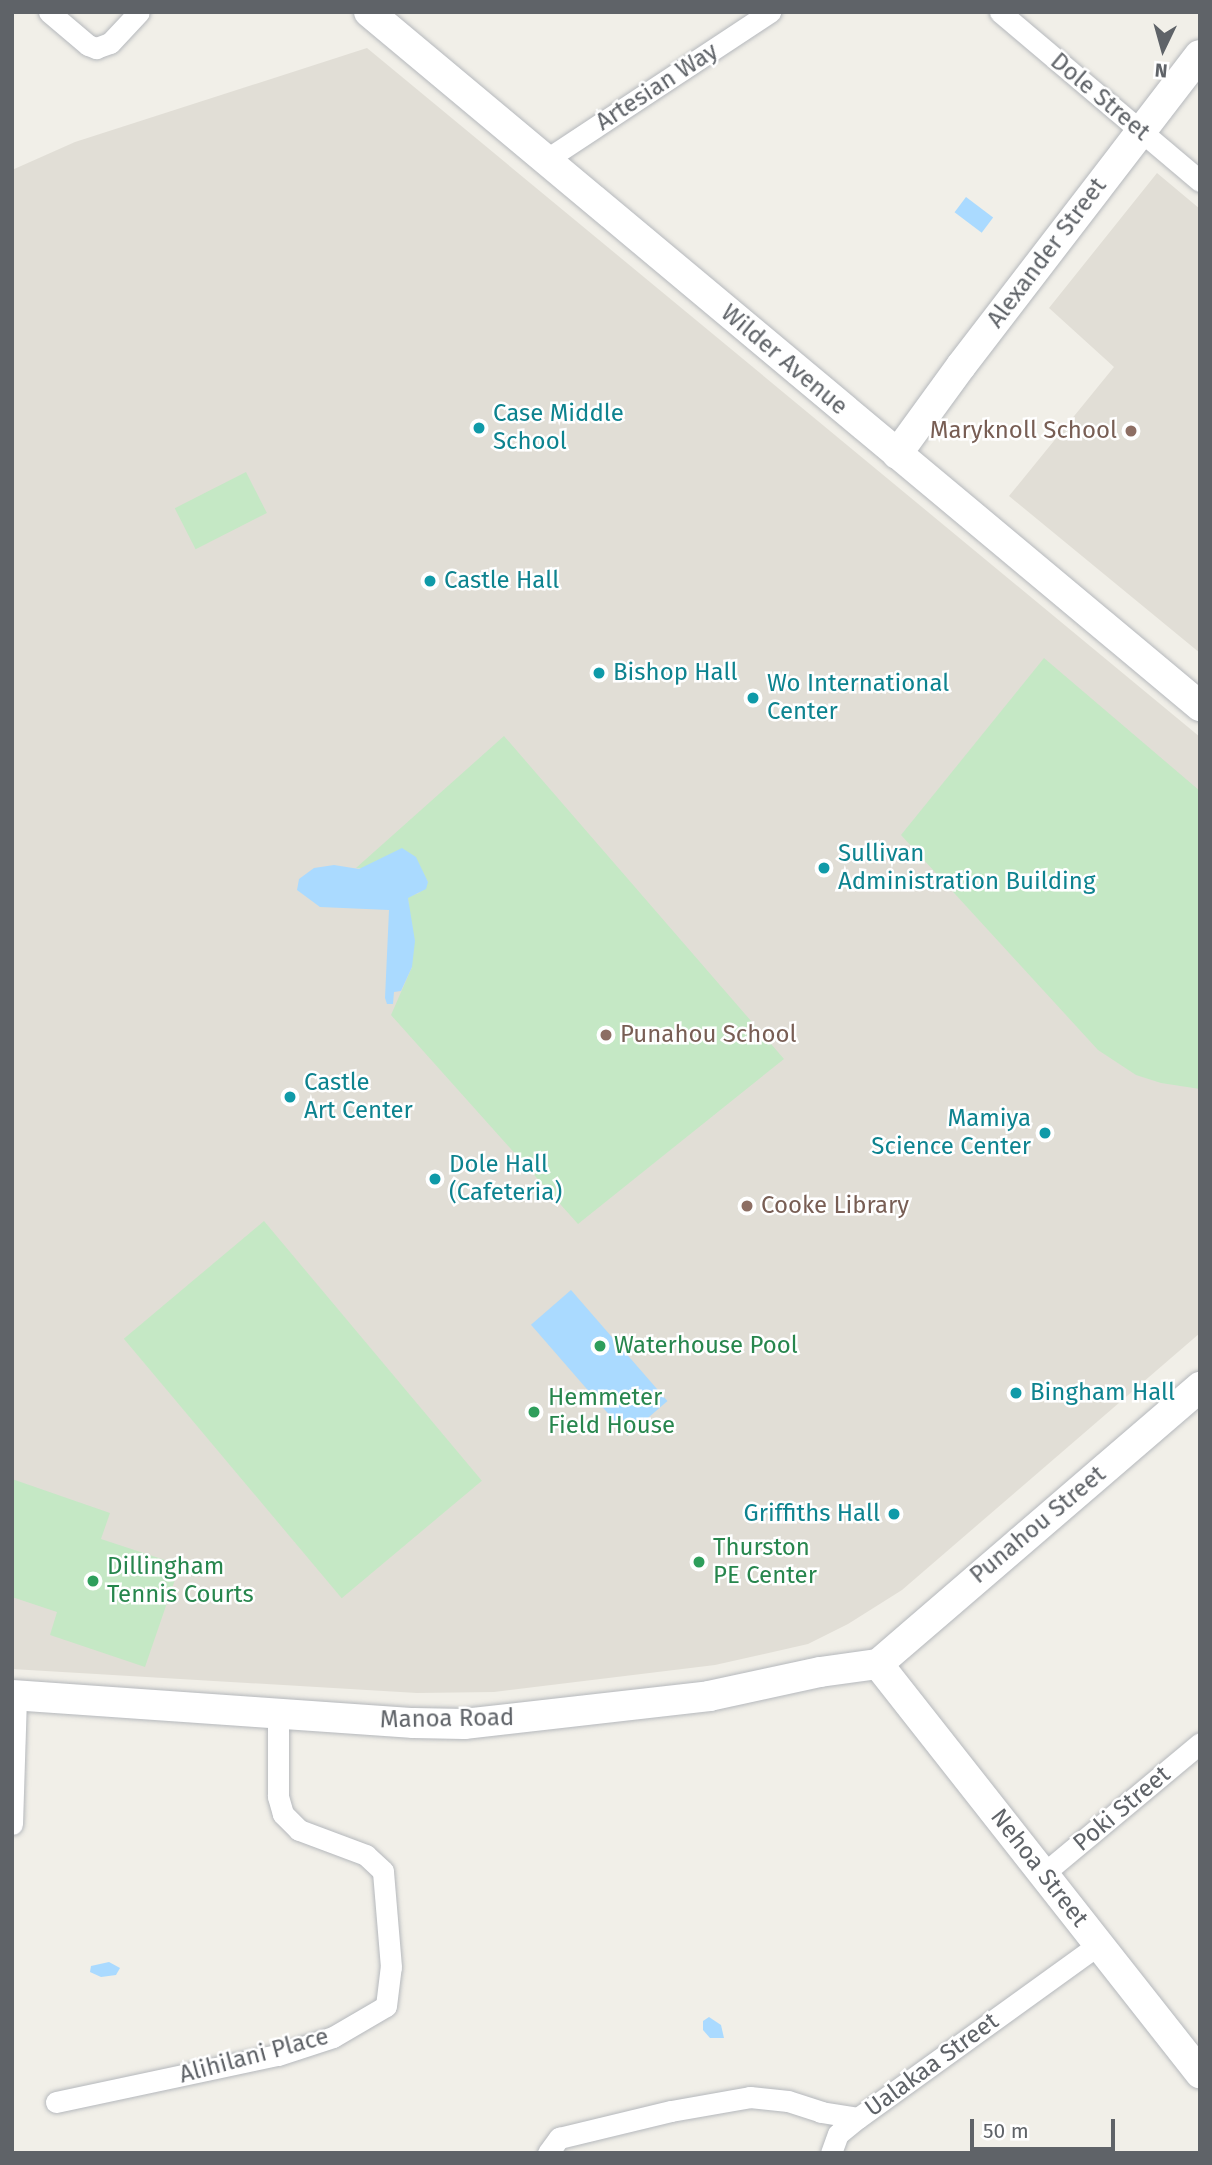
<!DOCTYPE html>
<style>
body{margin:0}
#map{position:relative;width:1212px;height:2165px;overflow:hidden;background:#f1efe8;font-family:"Fira Sans",sans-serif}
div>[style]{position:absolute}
.education>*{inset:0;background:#e1ded6}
.green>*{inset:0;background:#c5e8c5;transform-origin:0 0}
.water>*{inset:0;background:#aadaff;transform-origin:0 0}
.roads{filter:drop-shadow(0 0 2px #b5b8bc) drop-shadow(0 0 2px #b5b8bc)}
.street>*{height:21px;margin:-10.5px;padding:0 10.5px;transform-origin:10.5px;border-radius:10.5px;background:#fff}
.secondary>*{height:30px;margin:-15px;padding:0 15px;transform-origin:15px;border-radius:15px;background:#fff}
.dots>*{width:19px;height:19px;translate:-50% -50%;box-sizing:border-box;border:4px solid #fff;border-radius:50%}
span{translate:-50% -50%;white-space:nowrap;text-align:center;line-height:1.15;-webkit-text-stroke:5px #fff;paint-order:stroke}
.street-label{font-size:24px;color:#5f6368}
.culture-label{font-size:24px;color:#0d838f}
.left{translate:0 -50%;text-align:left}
.right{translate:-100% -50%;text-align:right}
.education-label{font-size:24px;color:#785e54}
.leisure-label{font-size:24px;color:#27864d}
.frame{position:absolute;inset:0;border:14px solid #5f6368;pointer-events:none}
.north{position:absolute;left:1128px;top:14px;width:70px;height:70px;-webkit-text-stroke:5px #fff;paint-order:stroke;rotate:185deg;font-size:19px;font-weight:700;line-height:28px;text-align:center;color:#5f6368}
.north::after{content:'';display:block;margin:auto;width:24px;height:32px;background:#5f6368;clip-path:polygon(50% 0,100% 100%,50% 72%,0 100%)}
.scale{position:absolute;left:970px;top:2119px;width:145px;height:32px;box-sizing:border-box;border:4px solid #5f6368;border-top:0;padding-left:9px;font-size:21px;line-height:24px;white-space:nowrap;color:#5f6368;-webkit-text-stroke:5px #fff;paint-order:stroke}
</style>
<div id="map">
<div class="education">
<i style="clip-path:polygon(367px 48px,1200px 737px,1200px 1333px,902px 1590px,848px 1624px,808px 1644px,715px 1665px,494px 1692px,417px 1693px,12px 1669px,12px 170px,75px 142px)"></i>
<i style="clip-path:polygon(1157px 173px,1200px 209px,1200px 653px,1009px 496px,1114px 367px,1049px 308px)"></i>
</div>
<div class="green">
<i style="left:246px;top:472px;width:46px;height:80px;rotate:63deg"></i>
<i style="clip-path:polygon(1044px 658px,1200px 791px,1200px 1089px,1161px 1083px,1136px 1075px,1098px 1050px,901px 835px)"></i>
<i style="clip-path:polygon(504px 736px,784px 1059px,578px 1224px,391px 1015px,412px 967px,408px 897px,419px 893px,428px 882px,422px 872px,356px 868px)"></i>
<i style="left:264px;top:1221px;width:339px;height:183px;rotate:50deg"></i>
<i style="clip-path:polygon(12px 1479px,110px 1513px,101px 1539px,180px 1565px,145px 1667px,50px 1635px,57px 1612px,12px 1597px)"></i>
</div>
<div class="water">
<i style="left:966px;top:197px;width:34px;height:19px;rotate:37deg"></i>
<i style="clip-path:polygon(402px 848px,416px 857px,428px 882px,426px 889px,408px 898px,415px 941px,412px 967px,401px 991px,394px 992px,393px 1004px,387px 1004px,385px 998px,389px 910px,320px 907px,297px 890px,299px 879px,314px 868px,334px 865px,359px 869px)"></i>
<i style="left:571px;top:1290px;width:147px;height:53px;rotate:49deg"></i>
<i style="clip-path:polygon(109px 1962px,120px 1968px,116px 1975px,101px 1977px,90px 1972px,91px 1966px)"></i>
<i style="clip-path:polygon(709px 2017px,721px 2025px,724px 2038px,710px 2038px,703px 2030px,703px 2021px)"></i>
</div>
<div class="roads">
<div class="street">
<i style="left:49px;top:12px;width:51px;rotate:40.2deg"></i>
<i style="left:88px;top:45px;width:9px;rotate:21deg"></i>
<i style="left:96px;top:48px;width:15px;rotate:-20deg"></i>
<i style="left:110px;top:43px;width:42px;rotate:-46.9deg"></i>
<i style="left:1000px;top:12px;width:262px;rotate:40.2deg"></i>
<i style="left:544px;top:161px;width:271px;rotate:-33.4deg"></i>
<i style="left:12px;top:1824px;width:129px;rotate:-88.2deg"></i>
<i style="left:1043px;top:1874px;width:204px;rotate:-39.8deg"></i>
<i style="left:56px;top:2102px;width:227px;rotate:-12deg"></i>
<i style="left:278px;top:2055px;width:58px;rotate:-18.1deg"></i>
<i style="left:333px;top:2037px;width:61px;rotate:-30.3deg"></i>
<i style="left:386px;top:2006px;width:39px;rotate:-83deg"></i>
<i style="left:391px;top:1967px;width:96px;rotate:-94.8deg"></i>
<i style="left:383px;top:1871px;width:23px;rotate:-137deg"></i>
<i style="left:366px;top:1855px;width:72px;rotate:-159.5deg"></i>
<i style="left:299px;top:1830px;width:23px;rotate:-135deg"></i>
<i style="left:283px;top:1814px;width:19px;rotate:-106deg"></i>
<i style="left:278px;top:1796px;width:84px;rotate:-90deg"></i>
<i style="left:548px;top:2153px;width:19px;rotate:-54deg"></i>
<i style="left:559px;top:2138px;width:115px;rotate:-13.6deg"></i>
<i style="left:671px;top:2111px;width:80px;rotate:-10deg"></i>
<i style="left:750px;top:2097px;width:38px;rotate:6deg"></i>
<i style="left:788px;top:2101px;width:35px;rotate:18deg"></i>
<i style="left:821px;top:2112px;width:37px;rotate:9deg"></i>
<i style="left:858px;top:2118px;width:297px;rotate:-35.8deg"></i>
<i style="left:831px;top:2153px;width:20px;rotate:-70deg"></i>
<i style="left:838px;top:2134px;width:26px;rotate:-39deg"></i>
</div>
<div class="secondary">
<i style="left:369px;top:12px;width:1083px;rotate:39.87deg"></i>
<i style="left:897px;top:454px;width:109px;rotate:-54deg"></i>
<i style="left:961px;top:366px;width:392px;rotate:-52.5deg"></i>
<i style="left:878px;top:1664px;width:521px;rotate:51.79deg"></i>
<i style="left:878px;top:1664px;width:425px;rotate:-40.7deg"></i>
<i style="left:12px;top:1695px;width:403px;rotate:4deg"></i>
<i style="left:414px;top:1723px;width:50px;rotate:1.1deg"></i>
<i style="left:464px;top:1724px;width:247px;rotate:-6.5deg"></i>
<i style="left:709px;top:1696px;width:114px;rotate:-12.2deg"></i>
<i style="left:820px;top:1672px;width:59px;rotate:-7.9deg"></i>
</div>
</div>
<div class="dots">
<i style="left:479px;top:428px;background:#0f9aa8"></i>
<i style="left:1131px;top:431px;background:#8d6e63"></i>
<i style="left:430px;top:581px;background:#0f9aa8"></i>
<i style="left:599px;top:673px;background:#0f9aa8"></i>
<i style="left:753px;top:698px;background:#0f9aa8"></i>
<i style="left:824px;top:868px;background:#0f9aa8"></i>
<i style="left:606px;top:1035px;background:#8d6e63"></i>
<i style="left:290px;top:1097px;background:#0f9aa8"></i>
<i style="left:1045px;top:1133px;background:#0f9aa8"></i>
<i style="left:435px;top:1179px;background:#0f9aa8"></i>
<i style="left:747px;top:1206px;background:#8d6e63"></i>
<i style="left:600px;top:1346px;background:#2e9e5b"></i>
<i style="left:1016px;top:1393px;background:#0f9aa8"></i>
<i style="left:534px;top:1412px;background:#2e9e5b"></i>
<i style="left:894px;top:1514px;background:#0f9aa8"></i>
<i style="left:699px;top:1562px;background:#2e9e5b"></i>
<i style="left:93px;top:1581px;background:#2e9e5b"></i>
</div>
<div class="street-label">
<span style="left:657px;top:87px;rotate:-33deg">Artesian Way</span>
<span style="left:1100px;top:97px;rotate:40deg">Dole Street</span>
<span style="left:1047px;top:253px;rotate:-53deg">Alexander Street</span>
<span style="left:784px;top:360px;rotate:40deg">Wilder Avenue</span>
<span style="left:1038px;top:1525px;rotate:-40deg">Punahou Street</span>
<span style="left:447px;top:1719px;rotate:-1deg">Manoa Road</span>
<span style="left:1122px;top:1809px;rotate:-40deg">Poki Street</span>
<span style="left:1039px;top:1868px;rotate:52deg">Nehoa Street</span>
<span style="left:254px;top:2056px;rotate:-15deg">Alihilani Place</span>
<span style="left:932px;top:2065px;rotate:-36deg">Ualakaa Street</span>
</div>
<div class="culture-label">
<span class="left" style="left:493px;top:428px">Case Middle<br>School</span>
<span class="left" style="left:444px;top:581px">Castle Hall</span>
<span class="left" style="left:613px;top:673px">Bishop Hall</span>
<span class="left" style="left:767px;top:698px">Wo International<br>Center</span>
<span class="left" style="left:838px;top:868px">Sullivan<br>Administration Building</span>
<span class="left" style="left:304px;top:1097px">Castle<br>Art Center</span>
<span class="right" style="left:1031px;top:1133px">Mamiya<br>Science Center</span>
<span class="left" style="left:449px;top:1179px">Dole Hall<br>(Cafeteria)</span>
<span class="left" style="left:1030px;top:1393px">Bingham Hall</span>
<span class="right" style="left:880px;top:1514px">Griffiths Hall</span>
</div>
<div class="education-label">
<span class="right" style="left:1117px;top:431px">Maryknoll School</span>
<span class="left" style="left:620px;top:1035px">Punahou School</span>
<span class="left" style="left:761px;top:1206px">Cooke Library</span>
</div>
<div class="leisure-label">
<span class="left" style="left:614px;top:1346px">Waterhouse Pool</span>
<span class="left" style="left:548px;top:1412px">Hemmeter<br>Field House</span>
<span class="left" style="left:713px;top:1562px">Thurston<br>PE Center</span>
<span class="left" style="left:107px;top:1581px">Dillingham<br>Tennis Courts</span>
</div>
<div class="frame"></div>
<div class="north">N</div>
<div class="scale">50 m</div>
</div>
